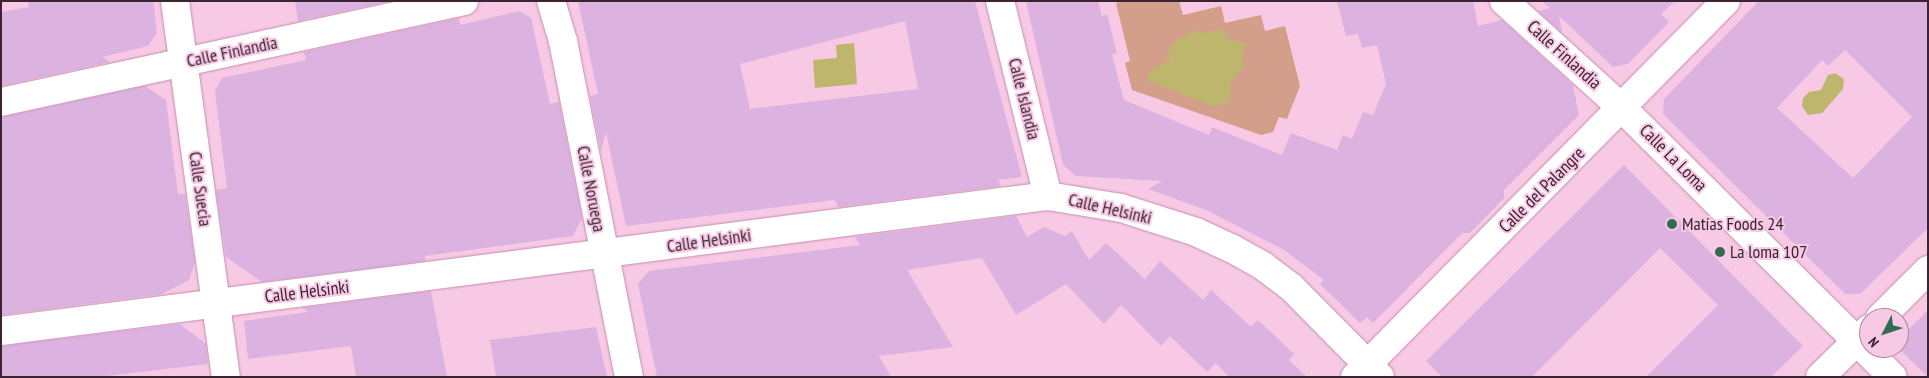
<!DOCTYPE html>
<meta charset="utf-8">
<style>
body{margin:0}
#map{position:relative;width:1929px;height:378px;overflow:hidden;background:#f8c9e4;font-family:"PT Sans Narrow",sans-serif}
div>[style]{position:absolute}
.green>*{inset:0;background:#d39f8a}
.water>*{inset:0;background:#beb66c}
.building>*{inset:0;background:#dcb2e1}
.roads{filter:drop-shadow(0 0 1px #c48dae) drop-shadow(0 0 1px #c48dae)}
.street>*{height:28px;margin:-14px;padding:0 14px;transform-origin:14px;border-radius:14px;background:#fff}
.dots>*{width:14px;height:14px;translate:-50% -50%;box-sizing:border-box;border:2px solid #f8c9e4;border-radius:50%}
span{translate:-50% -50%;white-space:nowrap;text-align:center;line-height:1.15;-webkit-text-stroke:4px #f8c9e4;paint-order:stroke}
.street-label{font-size:18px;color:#3a2432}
.poi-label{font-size:18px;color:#3a2432}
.left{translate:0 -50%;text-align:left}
.frame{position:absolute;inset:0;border:2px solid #3a2432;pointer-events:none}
.north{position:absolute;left:1859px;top:308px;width:50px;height:50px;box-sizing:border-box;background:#f8c9e4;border:1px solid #ac879d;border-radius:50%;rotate:229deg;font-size:14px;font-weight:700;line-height:20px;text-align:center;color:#3a2432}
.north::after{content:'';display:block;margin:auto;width:18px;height:22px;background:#336b52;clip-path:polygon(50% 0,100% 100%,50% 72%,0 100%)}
</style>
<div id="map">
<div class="green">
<i style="clip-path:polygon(1123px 1px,1179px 1px,1183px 15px,1221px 6px,1225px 23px,1261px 15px,1265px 31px,1285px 26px,1300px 86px,1287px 119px,1279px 117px,1273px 132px,1261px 135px,1132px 90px,1125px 63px,1130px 61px,1116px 3px)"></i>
</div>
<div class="water">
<i style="clip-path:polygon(1221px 29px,1230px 40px,1244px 42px,1245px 46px,1242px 57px,1244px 64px,1231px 83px,1229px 103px,1213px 106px,1147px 80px,1149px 73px,1169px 59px,1169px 49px,1180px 38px,1195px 30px,1204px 33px)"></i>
<i style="clip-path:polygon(854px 43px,857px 84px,815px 88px,813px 60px,837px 58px,836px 45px)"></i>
<i style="clip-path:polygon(1835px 73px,1844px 79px,1843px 89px,1822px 113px,1808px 115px,1802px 106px,1803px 98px,1809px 92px,1821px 90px,1828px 75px)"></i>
</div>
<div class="building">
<i style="clip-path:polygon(28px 1px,153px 1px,157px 33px,148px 46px,102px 57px,110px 62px,1px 86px,1px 12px,29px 7px)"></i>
<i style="clip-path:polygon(295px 1px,390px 1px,298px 21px)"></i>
<i style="clip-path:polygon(evenodd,578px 1px,975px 1px,1022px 177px,998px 180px,1001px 186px,839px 207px,834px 200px,626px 226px,606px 132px,601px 151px,590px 96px,598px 94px,578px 1px,905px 21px,918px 89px,750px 109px,740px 64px,905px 21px)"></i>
<i style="clip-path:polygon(1026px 1px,1098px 1px,1102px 16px,1107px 14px,1117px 53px,1112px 55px,1124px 100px,1209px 135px,1212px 127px,1282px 155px,1291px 133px,1337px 150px,1343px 135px,1352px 139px,1363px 112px,1373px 115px,1386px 84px,1377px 45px,1362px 48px,1358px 34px,1346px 36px,1337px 1px,1473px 1px,1478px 26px,1502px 20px,1573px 85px,1579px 115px,1504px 190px,1504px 198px,1470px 233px,1462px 233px,1373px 323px,1367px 317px,1360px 323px,1320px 284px,1324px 280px,1284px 250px,1206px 210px,1148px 189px,1162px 181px,1076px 176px,1063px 165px)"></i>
<i style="clip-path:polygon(1542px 1px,1675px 1px,1661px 14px,1669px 22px,1628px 64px,1613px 67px,1559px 16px,1562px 33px,1538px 11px,1550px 8px)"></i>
<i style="clip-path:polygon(evenodd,1759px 1px,1928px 1px,1928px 228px,1860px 294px,1845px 294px,1663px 114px,1664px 99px,1759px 1px,1845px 50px,1912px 117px,1853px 178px,1777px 108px,1822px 60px,1828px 66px,1845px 50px)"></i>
<i style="clip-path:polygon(519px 11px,531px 18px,550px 104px,559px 102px,582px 218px,573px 236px,425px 256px,426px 261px,262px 282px,226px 257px,216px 190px,227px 188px,215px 91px,222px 78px,306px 60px,304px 52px,459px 18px,460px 25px)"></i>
<i style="clip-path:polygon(145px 86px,166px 100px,178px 194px,185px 194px,195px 262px,189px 280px,162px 294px,1px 315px,1px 117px)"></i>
<i style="clip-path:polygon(1624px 165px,1803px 346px,1771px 377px,1646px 377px,1718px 305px,1660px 248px,1532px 377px,1442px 377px,1426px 361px)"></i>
<i style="clip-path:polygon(1016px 216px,1027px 237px,1044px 227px,1065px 236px,1072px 231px,1089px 260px,1106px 243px,1145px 279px,1160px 261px,1203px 300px,1211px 290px,1251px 327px,1258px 320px,1294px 354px,1289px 360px,1307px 377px,1229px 377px,1216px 363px,1207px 372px,1170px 336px,1161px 346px,1121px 305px,1104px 324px,1066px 284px,1016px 315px,982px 258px,907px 270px,953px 347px,879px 356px,891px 377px,657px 377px,638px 284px,649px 271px,860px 245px,855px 237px)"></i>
<i style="clip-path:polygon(431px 291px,447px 377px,356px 377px,351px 346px,248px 359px,244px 321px,309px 312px,302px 308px)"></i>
<i style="clip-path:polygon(1928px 310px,1928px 377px,1901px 351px,1903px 335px)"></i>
<i style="clip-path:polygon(180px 324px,206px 344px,208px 364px,106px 376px,1px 377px,1px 346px)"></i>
<i style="clip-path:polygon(596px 327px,607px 377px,496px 377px,490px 340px)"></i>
</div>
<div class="roads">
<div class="street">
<i style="left:175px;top:1px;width:379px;rotate:82.3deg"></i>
<i style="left:551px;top:1px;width:42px;rotate:73.3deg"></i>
<i style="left:563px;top:41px;width:342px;rotate:78.9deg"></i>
<i style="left:1000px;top:1px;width:201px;rotate:76.2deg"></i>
<i style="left:1504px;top:1px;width:161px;rotate:42.2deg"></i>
<i style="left:1623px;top:109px;width:380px;rotate:44.8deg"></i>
<i style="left:1px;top:102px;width:474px;rotate:-12.3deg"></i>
<i style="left:1880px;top:318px;width:68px;rotate:-45deg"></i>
<i style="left:1px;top:331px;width:1056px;rotate:-7.35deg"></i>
<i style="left:1048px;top:196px;width:74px;rotate:9.3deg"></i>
<i style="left:1121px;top:208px;width:79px;rotate:17.7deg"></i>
<i style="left:1196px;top:232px;width:38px;rotate:25deg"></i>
<i style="left:1231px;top:248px;width:37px;rotate:29deg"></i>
<i style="left:1263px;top:266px;width:36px;rotate:37deg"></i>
<i style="left:1292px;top:288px;width:125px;rotate:45.3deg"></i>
<i style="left:1355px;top:377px;width:528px;rotate:-45.38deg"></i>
<i style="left:1820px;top:377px;width:69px;rotate:-44.4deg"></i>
</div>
</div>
<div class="dots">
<i style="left:1672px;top:224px;background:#336b52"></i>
<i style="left:1720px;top:252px;background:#336b52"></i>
</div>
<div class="street-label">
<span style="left:232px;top:52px;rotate:-12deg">Calle Finlandia</span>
<span style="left:1564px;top:55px;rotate:42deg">Calle Finlandia</span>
<span style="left:1024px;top:99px;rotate:76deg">Calle Islandia</span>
<span style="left:1673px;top:158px;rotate:45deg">Calle La Loma</span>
<span style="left:200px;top:189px;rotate:82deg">Calle Suecia</span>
<span style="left:591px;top:189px;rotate:79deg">Calle Noruega</span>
<span style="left:1542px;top:190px;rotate:-45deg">Calle del Palangre</span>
<span style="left:1110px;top:209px;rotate:13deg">Calle Helsinki</span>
<span style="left:709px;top:241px;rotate:-8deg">Calle Helsinki</span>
<span style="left:307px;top:292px;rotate:-7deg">Calle Helsinki</span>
</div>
<div class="poi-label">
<span class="left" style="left:1682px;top:224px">Matías Foods 24</span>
<span class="left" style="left:1730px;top:252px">La loma 107</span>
</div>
<div class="frame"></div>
<div class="north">N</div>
</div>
